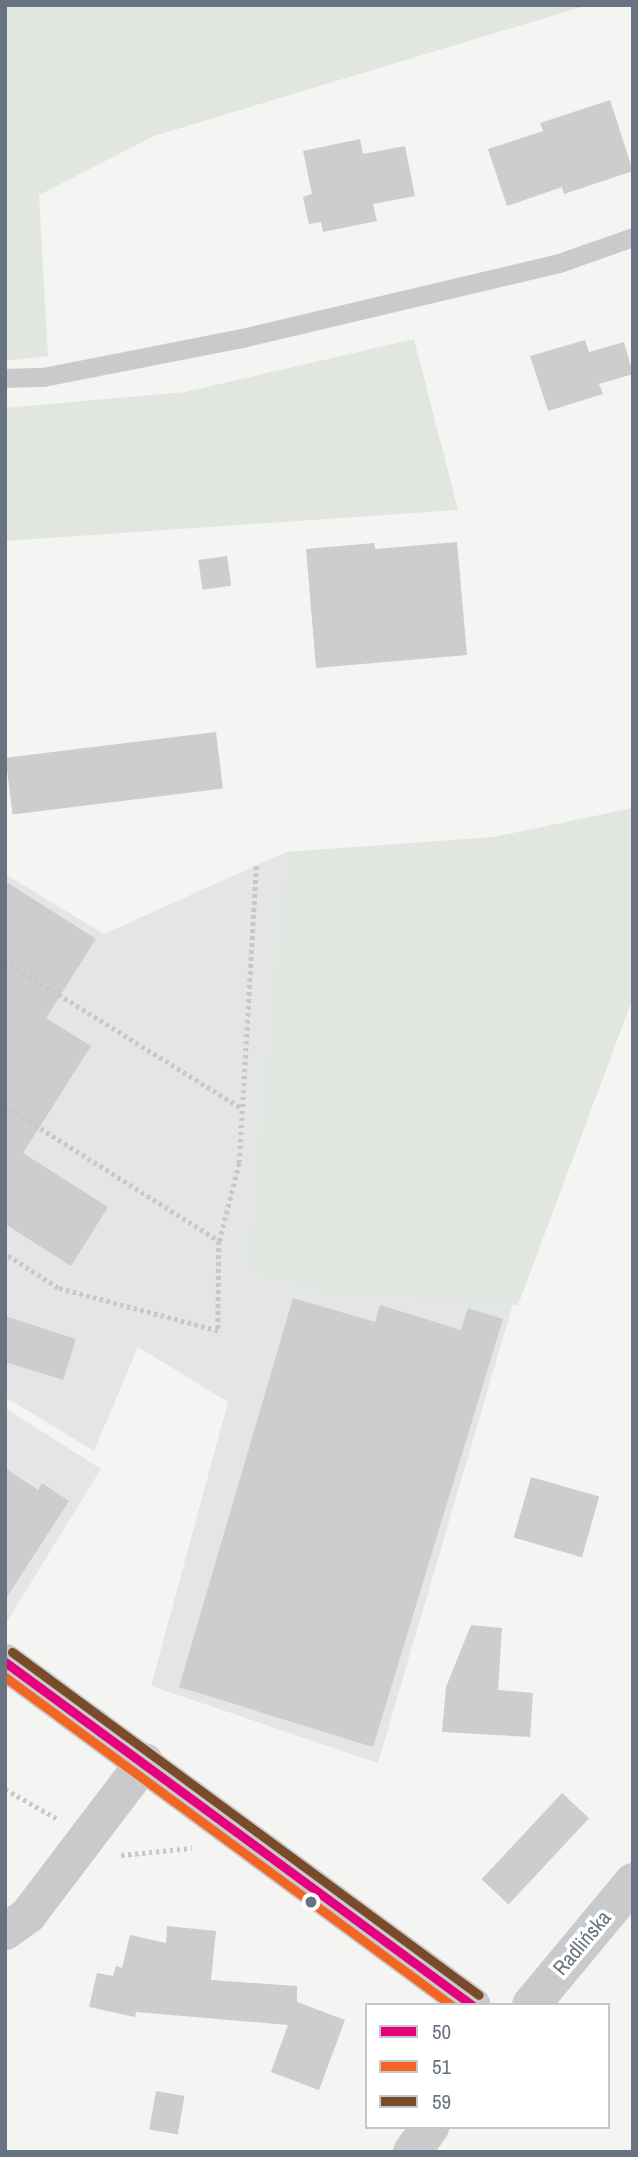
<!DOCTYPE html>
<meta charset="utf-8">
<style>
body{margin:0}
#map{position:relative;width:638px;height:2157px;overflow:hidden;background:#f4f4f3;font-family:"Archivo Narrow",sans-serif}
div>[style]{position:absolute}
.built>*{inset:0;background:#e4e6e6}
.green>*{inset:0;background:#e2e6e1}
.building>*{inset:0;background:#cccdcd;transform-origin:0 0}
.path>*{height:4.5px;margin-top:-2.25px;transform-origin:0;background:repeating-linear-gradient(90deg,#c7c8c8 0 3.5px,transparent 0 7px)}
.service>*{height:19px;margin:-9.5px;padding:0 9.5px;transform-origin:9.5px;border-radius:9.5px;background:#c9cacb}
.minor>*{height:37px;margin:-18.5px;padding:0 18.5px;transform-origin:18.5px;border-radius:18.5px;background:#c9cacb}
.tertiary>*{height:38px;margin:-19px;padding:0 19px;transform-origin:19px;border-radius:19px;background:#c9cacb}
.bus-1>*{height:9px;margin:-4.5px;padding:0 4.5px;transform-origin:4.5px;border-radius:4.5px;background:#e5007d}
.bus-2>*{height:9px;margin:-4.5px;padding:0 4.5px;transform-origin:4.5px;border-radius:4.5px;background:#f26522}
.bus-3>*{height:9px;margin:-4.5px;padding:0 4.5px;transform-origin:4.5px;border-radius:4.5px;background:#7a4b2a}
.dots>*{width:19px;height:19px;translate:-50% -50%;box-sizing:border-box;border:4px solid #fff;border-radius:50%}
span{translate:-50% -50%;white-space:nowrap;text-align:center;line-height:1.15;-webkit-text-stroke:7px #fff;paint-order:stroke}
.street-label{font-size:21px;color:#677380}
.frame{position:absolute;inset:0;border:7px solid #677380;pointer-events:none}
.legend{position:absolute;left:365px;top:2003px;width:245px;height:126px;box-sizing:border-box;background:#fff;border:2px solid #c2c7cc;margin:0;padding:9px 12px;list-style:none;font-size:21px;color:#677380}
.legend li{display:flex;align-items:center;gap:14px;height:35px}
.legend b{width:35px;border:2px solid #c2c7cc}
</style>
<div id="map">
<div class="built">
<i style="clip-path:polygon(286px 852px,247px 1271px,322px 1293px,513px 1304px,378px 1763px,151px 1686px,228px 1402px,138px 1347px,94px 1451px,5px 1397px,5px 874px,104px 934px)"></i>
<i style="clip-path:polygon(5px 1408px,101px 1469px,6px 1623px,5px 1623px)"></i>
</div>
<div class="green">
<i style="clip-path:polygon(5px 5px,588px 5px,154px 136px,39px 195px,48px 356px,5px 361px)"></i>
<i style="clip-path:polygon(414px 339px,458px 510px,5px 541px,5px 408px,185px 392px)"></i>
<i style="clip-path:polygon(633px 808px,633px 998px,518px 1305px,322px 1293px,247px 1271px,286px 852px,493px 837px)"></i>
</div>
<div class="building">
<i style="clip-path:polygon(610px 100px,633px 171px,564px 194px,562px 187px,507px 206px,488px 149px,543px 131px,540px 123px)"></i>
<i style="clip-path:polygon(360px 139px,363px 154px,405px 146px,415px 196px,373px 204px,377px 221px,323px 232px,321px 222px,309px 224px,303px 197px,312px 194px,303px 151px)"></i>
<i style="clip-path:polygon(585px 340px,589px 352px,624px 342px,633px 374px,599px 384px,603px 394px,548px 411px,530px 356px)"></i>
<i style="clip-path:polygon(457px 542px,467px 655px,316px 668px,306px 549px,374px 543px,375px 549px)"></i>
<i style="left:227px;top:556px;width:30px;height:29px;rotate:82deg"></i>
<i style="left:216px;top:732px;width:57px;height:212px;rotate:83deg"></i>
<i style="clip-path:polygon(5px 881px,96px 939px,46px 1018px,91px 1046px,23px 1153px,108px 1207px,71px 1266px,5px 1224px)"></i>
<i style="clip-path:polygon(293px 1298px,375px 1322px,380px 1305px,461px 1330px,468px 1308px,503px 1319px,373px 1747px,179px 1687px)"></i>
<i style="clip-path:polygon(5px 1316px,76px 1339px,63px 1380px,5px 1362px)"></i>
<i style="clip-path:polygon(5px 1468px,38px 1490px,42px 1483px,69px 1501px,5px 1600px)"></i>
<i style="left:531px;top:1477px;width:71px;height:63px;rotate:16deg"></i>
<i style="clip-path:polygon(471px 1625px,502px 1628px,498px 1690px,533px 1693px,530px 1737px,442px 1732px,446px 1687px)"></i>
<i style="left:562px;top:1793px;width:37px;height:118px;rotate:43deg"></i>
<i style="clip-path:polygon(167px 1926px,216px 1931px,211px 1980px,297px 1986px,297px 2002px,345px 2020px,319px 2090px,271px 2072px,288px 2025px,136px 2012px,135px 2017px,89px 2007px,97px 1973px,113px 1976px,116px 1966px,122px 1968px,130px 1935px,166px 1943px)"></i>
<i style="left:156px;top:2091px;width:29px;height:39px;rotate:10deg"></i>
</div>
<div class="path">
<i style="left:5px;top:961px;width:280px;rotate:31.9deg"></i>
<i style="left:5px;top:1106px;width:253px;rotate:32.2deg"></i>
<i style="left:219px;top:1241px;width:90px;rotate:90.6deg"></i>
<i style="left:218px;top:1331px;width:166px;rotate:-165deg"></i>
<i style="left:58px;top:1288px;width:63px;rotate:-147.3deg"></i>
<i style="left:219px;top:1241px;width:81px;rotate:-75.6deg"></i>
<i style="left:239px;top:1163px;width:299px;rotate:-86.7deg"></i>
<i style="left:5px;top:1789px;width:59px;rotate:29.6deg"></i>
<i style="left:121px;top:1855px;width:71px;rotate:-5.6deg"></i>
</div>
<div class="service">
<i style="left:5px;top:378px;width:38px;rotate:-2deg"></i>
<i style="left:43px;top:377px;width:203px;rotate:-11.1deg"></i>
<i style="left:242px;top:338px;width:326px;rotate:-13.3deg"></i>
<i style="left:559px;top:263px;width:78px;rotate:-19.4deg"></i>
</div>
<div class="minor">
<i style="left:5px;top:1662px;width:579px;rotate:36.3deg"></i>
<i style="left:5px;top:1931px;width:29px;rotate:-36deg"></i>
<i style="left:28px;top:1914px;width:192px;rotate:-52.8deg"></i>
</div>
<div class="tertiary">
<i style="left:531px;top:2005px;width:160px;rotate:-50.3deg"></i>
<i style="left:412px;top:2152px;width:31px;rotate:-54deg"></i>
</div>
<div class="bus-1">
<i style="left:5px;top:1662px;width:579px;rotate:36.3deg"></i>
</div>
<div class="bus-2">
<i style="left:5px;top:1677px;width:554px;rotate:36.33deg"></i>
</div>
<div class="bus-3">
<i style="left:12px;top:1652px;width:579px;rotate:36.3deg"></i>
</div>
<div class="dots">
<i style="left:311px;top:1902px;background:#677380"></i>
</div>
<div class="street-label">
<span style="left:582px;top:1943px;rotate:-50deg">Radlińska</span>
</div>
<div class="frame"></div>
<ul class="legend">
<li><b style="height:9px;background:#e5007d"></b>50</li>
<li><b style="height:9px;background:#f26522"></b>51</li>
<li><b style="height:9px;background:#7a4b2a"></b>59</li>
</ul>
</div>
